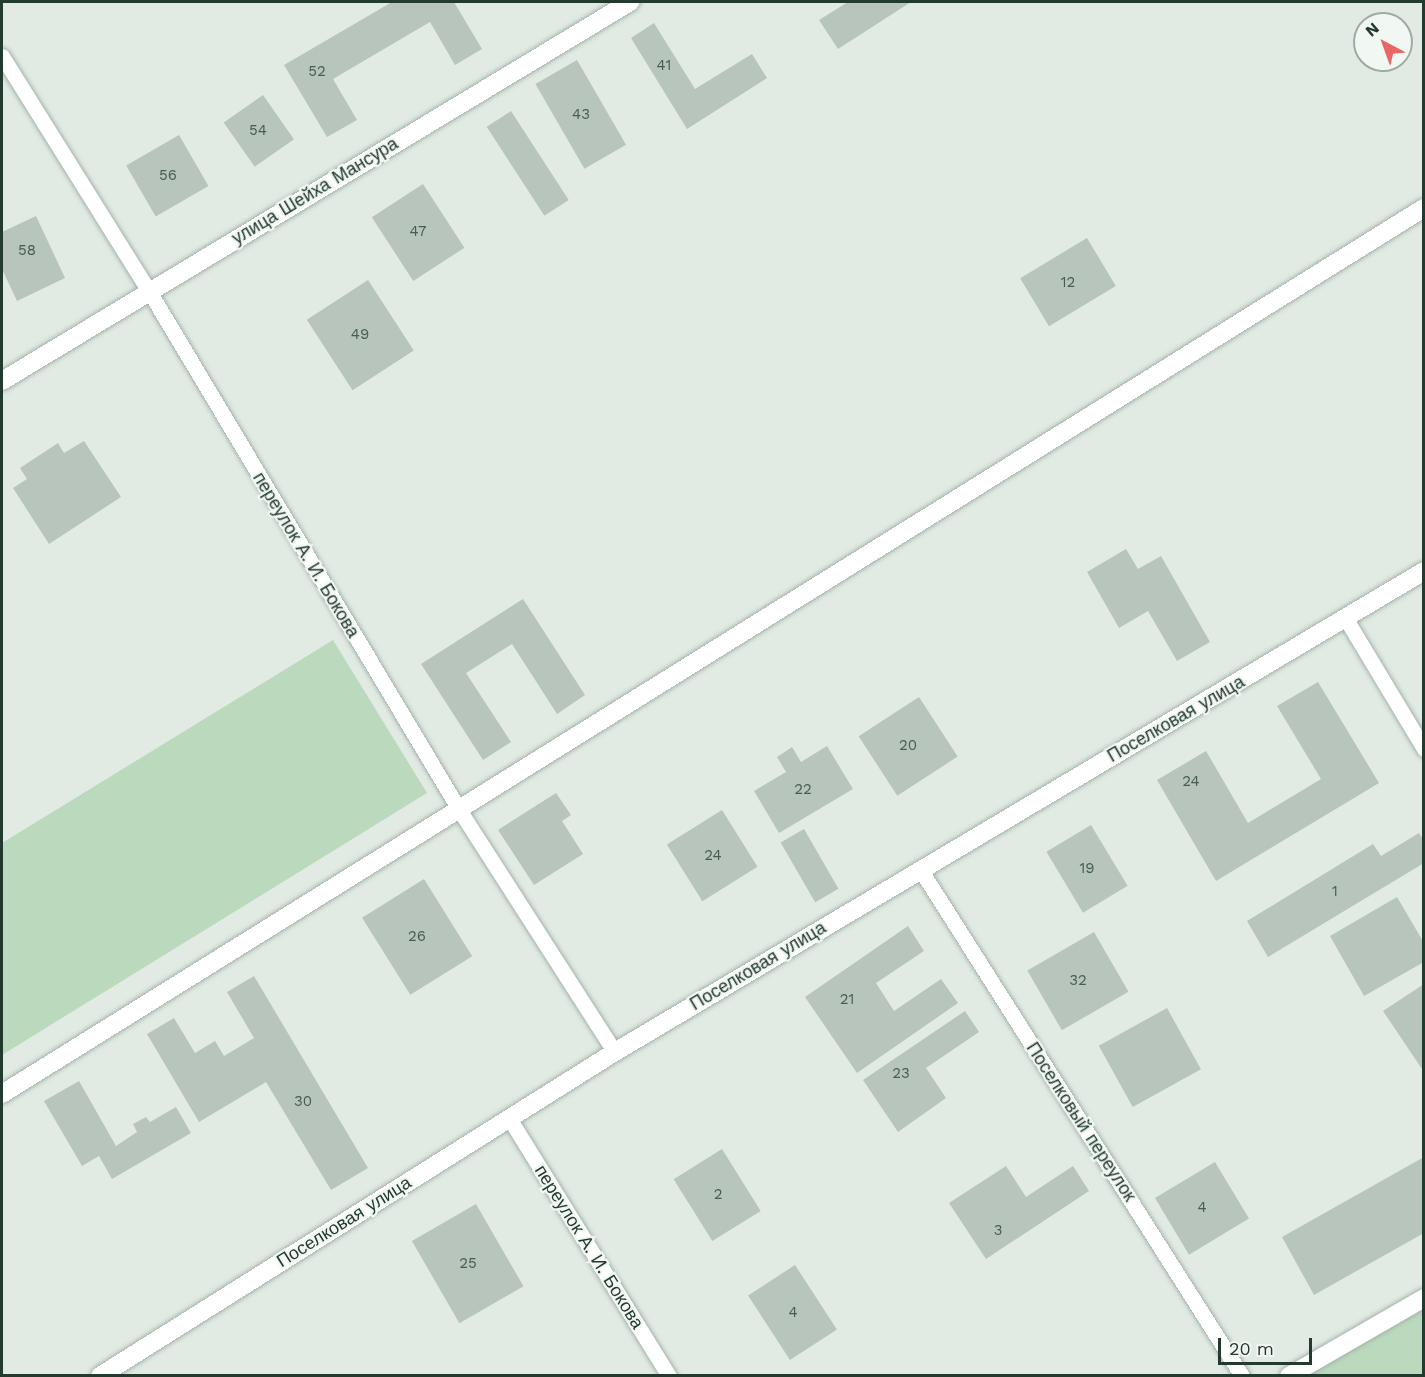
<!DOCTYPE html>
<meta charset="utf-8">
<style>
body{margin:0}
#map{position:relative;width:1425px;height:1377px;overflow:hidden;background:#e1ebe4;font-family:"Work Sans",sans-serif}
div>[style]{position:absolute}
.green>*{inset:0;background:#bbdabd}
.building>*{inset:0;background:#b7c5bd;transform-origin:0 0}
.roads{filter:drop-shadow(0 0 2px #a4b2aa) drop-shadow(0 0 2px #a4b2aa)}
.service>*{height:15px;margin:-7.5px;padding:0 7.5px;transform-origin:7.5px;border-radius:7.5px;background:#fff}
.minor>*{height:18px;margin:-9px;padding:0 9px;transform-origin:9px;border-radius:9px;background:#fff}
.tertiary>*{height:18px;margin:-9px;padding:0 9px;transform-origin:9px;border-radius:9px;background:#fff}
span{translate:-50% -50%;white-space:nowrap;text-align:center;line-height:1.15;-webkit-text-stroke:4.5px #f1f7f3;paint-order:stroke}
.number-label{font-size:15px;color:#485d52}
.number-label span{-webkit-text-stroke-width:0}
.street-label{font-size:18px;color:#233a2f}
.frame{position:absolute;inset:0;border:3px solid #233a2f;pointer-events:none}
.north{position:absolute;left:1353px;top:12px;width:60px;height:60px;box-sizing:border-box;background:#f1f7f3;border:2px solid #9faba5;border-radius:50%;rotate:319deg;font-size:16px;font-weight:700;line-height:24px;text-align:center;color:#233a2f}
.north::after{content:'';display:block;margin:auto;width:21px;height:27px;background:#e86762;clip-path:polygon(50% 0,100% 100%,50% 72%,0 100%)}
.scale{position:absolute;left:1218px;top:1338px;width:94px;height:27px;box-sizing:border-box;border:3px solid #233a2f;border-top:0;padding-left:8px;font-size:18px;line-height:21px;white-space:nowrap;color:#233a2f;-webkit-text-stroke:4px #f1f7f3;paint-order:stroke}
</style>
<div id="map">
<div class="green">
<i style="clip-path:polygon(333px 640px,427px 793px,2px 1055px,2px 843px)"></i>
<i style="clip-path:polygon(1423px 1298px,1423px 1375px,1289px 1375px)"></i>
</div>
<div class="building">
<i style="clip-path:polygon(392px 2px,454px 2px,482px 49px,455px 65px,430px 22px,333px 79px,357px 120px,327px 137px,284px 65px)"></i>
<i style="clip-path:polygon(848px 2px,911px 2px,838px 49px,819px 20px)"></i>
<i style="clip-path:polygon(654px 23px,695px 89px,752px 54px,767px 78px,687px 129px,631px 38px)"></i>
<i style="left:577px;top:60px;width:98px;height:48px;rotate:60deg"></i>
<i style="left:263px;top:95px;width:54px;height:48px;rotate:55deg"></i>
<i style="left:511px;top:111px;width:106px;height:29px;rotate:57deg"></i>
<i style="left:179px;top:135px;width:59px;height:61px;rotate:60deg"></i>
<i style="left:423px;top:184px;width:76px;height:61px;rotate:57deg"></i>
<i style="clip-path:polygon(36px 216px,65px 278px,17px 301px,2px 269px,2px 232px)"></i>
<i style="left:1087px;top:238px;width:56px;height:78px;rotate:59deg"></i>
<i style="left:368px;top:280px;width:84px;height:73px;rotate:57deg"></i>
<i style="clip-path:polygon(84px 441px,121px 497px,49px 544px,13px 488px,27px 479px,20px 468px,58px 443px,64px 453px)"></i>
<i style="clip-path:polygon(1126px 549px,1138px 569px,1161px 556px,1210px 642px,1177px 661px,1148px 611px,1119px 628px,1087px 572px)"></i>
<i style="clip-path:polygon(523px 599px,585px 695px,557px 714px,512px 644px,466px 673px,511px 742px,483px 760px,421px 664px)"></i>
<i style="clip-path:polygon(1318px 682px,1379px 783px,1216px 881px,1157px 780px,1206px 751px,1248px 823px,1321px 779px,1277px 706px)"></i>
<i style="left:919px;top:697px;width:71px;height:72px;rotate:57deg"></i>
<i style="clip-path:polygon(827px 746px,853px 789px,779px 833px,754px 791px,786px 772px,777px 757px,792px 747px,801px 762px)"></i>
<i style="clip-path:polygon(556px 793px,571px 815px,562px 821px,583px 854px,534px 885px,498px 830px)"></i>
<i style="left:722px;top:810px;width:67px;height:65px;rotate:58deg"></i>
<i style="left:1091px;top:825px;width:71px;height:52px;rotate:59deg"></i>
<i style="left:804px;top:829px;width:69px;height:27px;rotate:60deg"></i>
<i style="clip-path:polygon(1419px 833px,1424px 841px,1424px 863px,1268px 957px,1247px 921px,1373px 844px,1381px 856px)"></i>
<i style="left:424px;top:879px;width:91px;height:73px;rotate:58deg"></i>
<i style="clip-path:polygon(1397px 897px,1424px 943px,1424px 962px,1364px 996px,1330px 936px)"></i>
<i style="clip-path:polygon(908px 926px,924px 951px,876px 983px,894px 1011px,941px 979px,958px 1003px,857px 1073px,805px 997px)"></i>
<i style="left:1094px;top:932px;width:69px;height:77px;rotate:60deg"></i>
<i style="clip-path:polygon(254px 976px,368px 1168px,331px 1190px,266px 1082px,199px 1122px,147px 1034px,174px 1018px,195px 1053px,215px 1041px,224px 1056px,254px 1038px,227px 992px)"></i>
<i style="clip-path:polygon(1424px 984px,1424px 1072px,1383px 1011px)"></i>
<i style="left:1167px;top:1008px;width:70px;height:78px;rotate:61deg"></i>
<i style="clip-path:polygon(965px 1011px,979px 1032px,926px 1068px,946px 1098px,898px 1132px,863px 1080px)"></i>
<i style="clip-path:polygon(79px 1081px,116px 1146px,137px 1132px,133px 1124px,146px 1117px,150px 1122px,176px 1107px,191px 1133px,112px 1179px,99px 1156px,82px 1166px,44px 1101px)"></i>
<i style="left:722px;top:1149px;width:73px;height:57px;rotate:58deg"></i>
<i style="clip-path:polygon(1424px 1157px,1424px 1233px,1314px 1295px,1282px 1237px)"></i>
<i style="left:1215px;top:1162px;width:66px;height:70px;rotate:59deg"></i>
<i style="clip-path:polygon(1006px 1166px,1026px 1197px,1073px 1166px,1089px 1191px,986px 1259px,949px 1203px)"></i>
<i style="left:476px;top:1204px;width:95px;height:74px;rotate:60deg"></i>
<i style="left:795px;top:1265px;width:77px;height:56px;rotate:57deg"></i>
</div>
<div class="roads">
<div class="service">
<i style="left:2px;top:56px;width:277px;rotate:58deg"></i>
<i style="left:149px;top:291px;width:606px;rotate:59.12deg"></i>
<i style="left:460px;top:811px;width:287px;rotate:57.3deg"></i>
<i style="left:1346px;top:619px;width:152px;rotate:59deg"></i>
<i style="left:920px;top:869px;width:601px;rotate:57.58deg"></i>
<i style="left:509px;top:1118px;width:304px;rotate:58.2deg"></i>
</div>
<div class="minor">
<i style="left:2px;top:381px;width:734px;rotate:-31.11deg"></i>
<i style="left:2px;top:1094px;width:1675px;rotate:-31.93deg"></i>
<i style="left:100px;top:1376px;width:608px;rotate:-32.18deg"></i>
<i style="left:615px;top:1052px;width:941px;rotate:-30.73deg"></i>
</div>
<div class="tertiary">
<i style="left:1289px;top:1376px;width:156px;rotate:-30deg"></i>
</div>
</div>
<div class="number-label">
<span style="left:664px;top:66px">41</span>
<span style="left:317px;top:72px">52</span>
<span style="left:581px;top:115px">43</span>
<span style="left:258px;top:131px">54</span>
<span style="left:168px;top:176px">56</span>
<span style="left:418px;top:232px">47</span>
<span style="left:27px;top:251px">58</span>
<span style="left:1068px;top:283px">12</span>
<span style="left:360px;top:335px">49</span>
<span style="left:908px;top:746px">20</span>
<span style="left:1191px;top:782px">24</span>
<span style="left:803px;top:790px">22</span>
<span style="left:713px;top:856px">24</span>
<span style="left:1087px;top:869px">19</span>
<span style="left:1335px;top:892px">1</span>
<span style="left:417px;top:937px">26</span>
<span style="left:1078px;top:981px">32</span>
<span style="left:847px;top:1000px">21</span>
<span style="left:901px;top:1074px">23</span>
<span style="left:303px;top:1102px">30</span>
<span style="left:718px;top:1195px">2</span>
<span style="left:1202px;top:1208px">4</span>
<span style="left:998px;top:1231px">3</span>
<span style="left:468px;top:1264px">25</span>
<span style="left:793px;top:1313px">4</span>
</div>
<div class="street-label">
<span style="left:315px;top:191px;rotate:-31deg">улица Шейха Мансура</span>
<span style="left:306px;top:555px;rotate:59deg">переулок А. И. Бокова</span>
<span style="left:1176px;top:719px;rotate:-30deg">Поселковая улица</span>
<span style="left:758px;top:966px;rotate:-31deg">Поселковая улица</span>
<span style="left:1081px;top:1122px;rotate:57deg">Поселковый переулок</span>
<span style="left:344px;top:1222px;rotate:-32deg">Поселковая улица</span>
<span style="left:589px;top:1247px;rotate:58deg">переулок А. И. Бокова</span>
</div>
<div class="frame"></div>
<div class="north">N</div>
<div class="scale">20 m</div>
</div>
